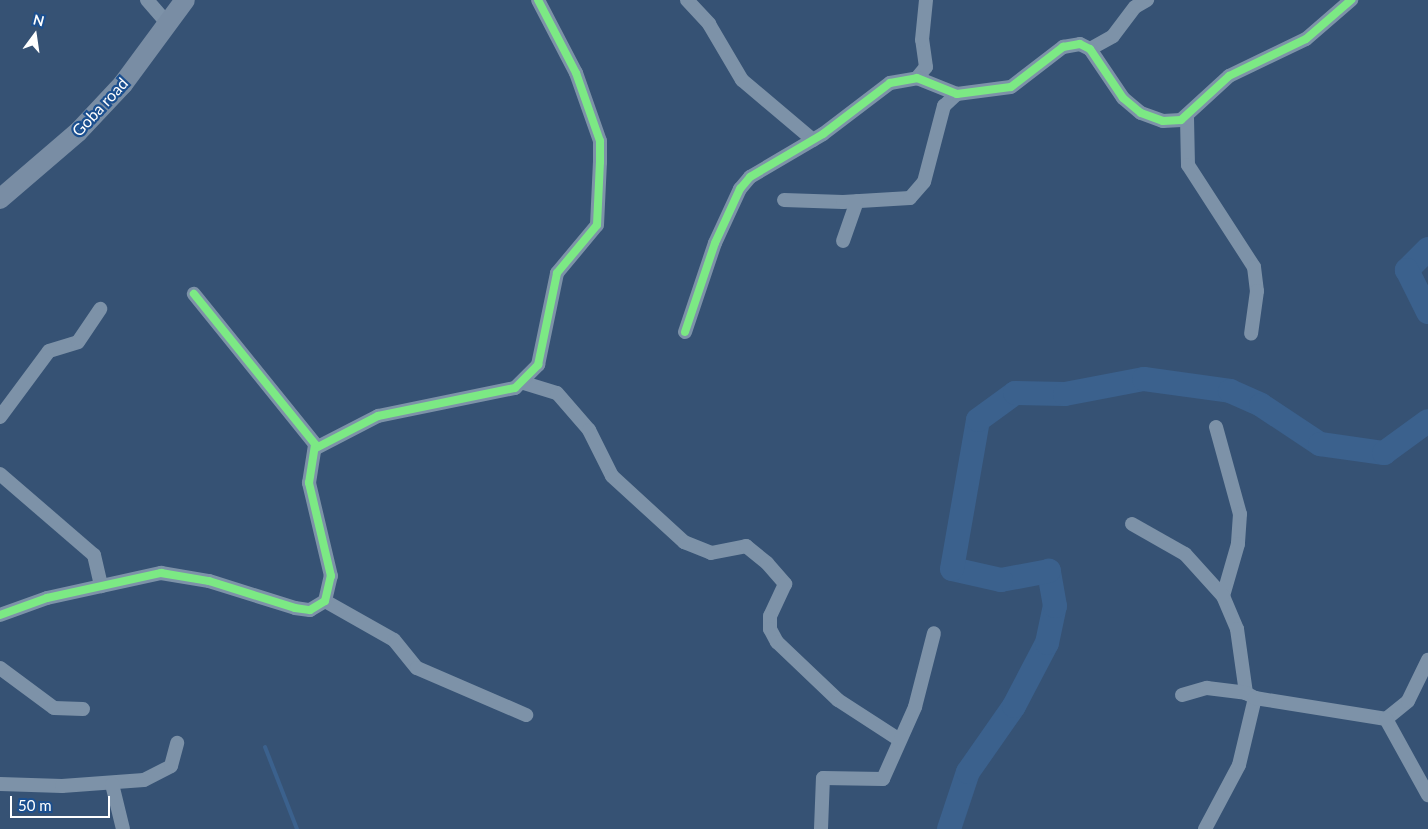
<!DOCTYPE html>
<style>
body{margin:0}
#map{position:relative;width:1428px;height:829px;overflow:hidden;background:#365274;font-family:Lato,sans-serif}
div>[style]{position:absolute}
.stream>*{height:4px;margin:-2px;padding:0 2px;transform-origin:2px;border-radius:2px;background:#3b618d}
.river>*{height:24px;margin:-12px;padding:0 12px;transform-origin:12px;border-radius:12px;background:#3b618d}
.minor>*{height:14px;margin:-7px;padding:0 7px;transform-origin:7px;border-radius:7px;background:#7d92a8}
.secondary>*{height:20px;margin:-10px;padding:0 10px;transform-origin:10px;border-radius:10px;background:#798da4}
.cycleway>*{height:8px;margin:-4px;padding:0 4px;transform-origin:4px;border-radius:4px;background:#7ce984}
span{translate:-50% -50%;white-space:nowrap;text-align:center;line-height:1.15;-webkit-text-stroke:4.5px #1b4f8f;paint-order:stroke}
.street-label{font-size:16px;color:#fff}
.north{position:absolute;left:10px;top:10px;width:50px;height:50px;-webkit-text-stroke:4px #1b4f8f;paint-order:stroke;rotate:14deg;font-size:14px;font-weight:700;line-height:20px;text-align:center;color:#fff}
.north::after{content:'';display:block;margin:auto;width:18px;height:22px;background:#fff;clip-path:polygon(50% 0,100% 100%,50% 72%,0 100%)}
.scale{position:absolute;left:10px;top:796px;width:100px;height:22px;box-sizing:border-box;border:2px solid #fff;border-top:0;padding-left:6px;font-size:15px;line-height:18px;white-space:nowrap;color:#fff;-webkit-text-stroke:4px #1b4f8f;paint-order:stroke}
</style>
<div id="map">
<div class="stream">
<i style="left:265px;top:747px;width:88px;rotate:68.7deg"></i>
</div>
<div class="river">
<i style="left:1428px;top:249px;width:30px;rotate:135deg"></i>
<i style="left:1407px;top:270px;width:47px;rotate:63.4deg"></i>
<i style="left:949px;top:829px;width:60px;rotate:-71.6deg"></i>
<i style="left:968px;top:772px;width:80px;rotate:-55.1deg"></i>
<i style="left:1014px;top:706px;width:71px;rotate:-62.4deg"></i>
<i style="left:1047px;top:643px;width:38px;rotate:-78deg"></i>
<i style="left:1055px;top:606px;width:36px;rotate:-100deg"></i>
<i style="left:1049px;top:571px;width:49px;rotate:169.4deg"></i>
<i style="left:1001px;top:580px;width:50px;rotate:-167.3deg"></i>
<i style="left:952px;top:569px;width:151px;rotate:-80.1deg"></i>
<i style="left:978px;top:420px;width:46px;rotate:-36.1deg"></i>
<i style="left:1015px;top:393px;width:50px;rotate:1.1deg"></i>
<i style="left:1065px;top:394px;width:80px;rotate:-10.8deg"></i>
<i style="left:1144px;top:379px;width:87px;rotate:7.9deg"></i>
<i style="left:1230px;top:391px;width:34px;rotate:24deg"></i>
<i style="left:1261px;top:405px;width:71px;rotate:33.5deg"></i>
<i style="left:1320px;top:444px;width:65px;rotate:8deg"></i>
<i style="left:1384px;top:453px;width:54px;rotate:-36deg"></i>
</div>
<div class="minor">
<i style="left:147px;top:0;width:33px;rotate:49deg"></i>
<i style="left:687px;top:0;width:33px;rotate:47deg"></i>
<i style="left:709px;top:24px;width:65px;rotate:59.5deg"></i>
<i style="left:742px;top:80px;width:93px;rotate:40.2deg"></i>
<i style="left:1090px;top:49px;width:26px;rotate:-29deg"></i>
<i style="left:1113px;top:36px;width:36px;rotate:-53deg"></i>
<i style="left:1135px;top:7px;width:14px;rotate:-30deg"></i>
<i style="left:917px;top:78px;width:14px;rotate:-51deg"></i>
<i style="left:926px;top:67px;width:27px;rotate:-98deg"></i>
<i style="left:922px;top:40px;width:40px;rotate:-84.3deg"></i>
<i style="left:1187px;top:118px;width:47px;rotate:88.8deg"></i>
<i style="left:1188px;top:165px;width:121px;rotate:57.1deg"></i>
<i style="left:1254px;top:267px;width:24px;rotate:83deg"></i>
<i style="left:1257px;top:291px;width:43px;rotate:97.9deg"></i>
<i style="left:784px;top:200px;width:59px;rotate:1.9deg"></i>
<i style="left:843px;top:202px;width:67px;rotate:-3.4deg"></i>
<i style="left:910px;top:198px;width:21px;rotate:-49deg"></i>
<i style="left:924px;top:182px;width:79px;rotate:-75.3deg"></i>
<i style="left:944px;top:106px;width:18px;rotate:-43deg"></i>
<i style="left:843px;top:241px;width:42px;rotate:-70.7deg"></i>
<i style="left:685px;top:332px;width:94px;rotate:-71.4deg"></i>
<i style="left:715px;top:243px;width:60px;rotate:-65.2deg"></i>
<i style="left:740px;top:189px;width:16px;rotate:-50deg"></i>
<i style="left:750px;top:177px;width:85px;rotate:-30.5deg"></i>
<i style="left:823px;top:134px;width:84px;rotate:-37.3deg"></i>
<i style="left:890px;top:83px;width:27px;rotate:-10deg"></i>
<i style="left:917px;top:78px;width:43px;rotate:21.8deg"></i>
<i style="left:957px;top:94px;width:54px;rotate:-7.4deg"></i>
<i style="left:1011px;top:87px;width:66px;rotate:-37.6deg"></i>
<i style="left:1063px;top:47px;width:17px;rotate:-10deg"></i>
<i style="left:1080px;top:44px;width:11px;rotate:27deg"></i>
<i style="left:1090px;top:49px;width:59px;rotate:56deg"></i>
<i style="left:1123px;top:98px;width:23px;rotate:40deg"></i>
<i style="left:1141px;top:113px;width:23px;rotate:20deg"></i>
<i style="left:1163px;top:121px;width:18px;rotate:-3deg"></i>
<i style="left:1181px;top:120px;width:65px;rotate:-42.5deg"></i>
<i style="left:1229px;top:76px;width:85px;rotate:-25.7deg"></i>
<i style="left:1306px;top:39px;width:60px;rotate:-40.9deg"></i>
<i style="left:524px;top:383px;width:34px;rotate:17deg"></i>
<i style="left:557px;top:393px;width:49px;rotate:49.1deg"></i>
<i style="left:589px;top:430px;width:51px;rotate:63.4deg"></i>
<i style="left:612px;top:476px;width:98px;rotate:42.5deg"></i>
<i style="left:684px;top:542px;width:29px;rotate:22deg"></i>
<i style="left:711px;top:553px;width:36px;rotate:-11deg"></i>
<i style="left:746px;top:546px;width:27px;rotate:39deg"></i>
<i style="left:767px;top:563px;width:28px;rotate:49deg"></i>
<i style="left:785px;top:584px;width:35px;rotate:115deg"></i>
<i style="left:770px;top:616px;width:13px;rotate:90deg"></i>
<i style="left:770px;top:629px;width:15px;rotate:62deg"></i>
<i style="left:777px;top:642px;width:84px;rotate:43.6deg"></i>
<i style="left:838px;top:700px;width:72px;rotate:33deg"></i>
<i style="left:0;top:417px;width:82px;rotate:-53.4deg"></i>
<i style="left:49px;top:351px;width:30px;rotate:-17deg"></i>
<i style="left:78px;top:342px;width:40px;rotate:-56deg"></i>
<i style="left:1216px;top:427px;width:90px;rotate:74.6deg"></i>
<i style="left:1240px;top:514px;width:30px;rotate:94deg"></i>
<i style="left:1238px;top:544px;width:54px;rotate:106.1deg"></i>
<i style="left:1223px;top:596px;width:36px;rotate:67deg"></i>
<i style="left:1237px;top:629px;width:65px;rotate:82deg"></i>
<i style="left:1246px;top:693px;width:10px;rotate:29deg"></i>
<i style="left:316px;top:448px;width:70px;rotate:-27.3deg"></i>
<i style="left:378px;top:416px;width:140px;rotate:-11.6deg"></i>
<i style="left:515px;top:388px;width:33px;rotate:-45deg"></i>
<i style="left:538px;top:365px;width:94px;rotate:-78.3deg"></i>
<i style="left:557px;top:273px;width:62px;rotate:-50.2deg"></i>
<i style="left:597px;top:225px;width:63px;rotate:-87.3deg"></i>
<i style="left:600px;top:162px;width:21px;rotate:-90deg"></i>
<i style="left:600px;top:141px;width:72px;rotate:-109.4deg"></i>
<i style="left:576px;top:73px;width:82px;rotate:-117.5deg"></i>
<i style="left:0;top:474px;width:124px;rotate:40.8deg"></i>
<i style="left:94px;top:555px;width:32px;rotate:77deg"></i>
<i style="left:1132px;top:524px;width:61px;rotate:29.5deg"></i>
<i style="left:1185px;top:554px;width:57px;rotate:47.9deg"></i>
<i style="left:325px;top:601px;width:79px;rotate:29.5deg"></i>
<i style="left:394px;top:640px;width:36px;rotate:51deg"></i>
<i style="left:417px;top:668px;width:119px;rotate:23.3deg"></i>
<i style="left:0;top:615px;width:50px;rotate:-19.9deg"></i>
<i style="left:47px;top:598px;width:117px;rotate:-12.4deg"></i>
<i style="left:161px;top:573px;width:49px;rotate:9.5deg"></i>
<i style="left:209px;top:581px;width:90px;rotate:17.4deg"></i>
<i style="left:295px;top:608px;width:15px;rotate:8deg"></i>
<i style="left:310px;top:610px;width:17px;rotate:-31deg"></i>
<i style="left:325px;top:601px;width:26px;rotate:-77deg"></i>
<i style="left:331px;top:576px;width:96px;rotate:-103.3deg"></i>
<i style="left:309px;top:483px;width:39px;rotate:-81deg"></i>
<i style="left:315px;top:444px;width:193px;rotate:-128.9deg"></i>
<i style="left:0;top:668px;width:67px;rotate:36.5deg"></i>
<i style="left:54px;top:708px;width:29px;rotate:2deg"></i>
<i style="left:1182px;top:695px;width:26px;rotate:-16deg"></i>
<i style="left:1207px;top:688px;width:39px;rotate:7deg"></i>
<i style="left:1386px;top:719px;width:28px;rotate:-39deg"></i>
<i style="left:1408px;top:701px;width:46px;rotate:-64deg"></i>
<i style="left:0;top:784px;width:62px;rotate:1.8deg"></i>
<i style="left:62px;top:786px;width:82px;rotate:-4.2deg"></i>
<i style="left:144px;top:780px;width:30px;rotate:-27deg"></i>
<i style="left:171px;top:766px;width:24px;rotate:-75deg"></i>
<i style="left:112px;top:784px;width:46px;rotate:76.3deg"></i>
<i style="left:821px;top:829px;width:51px;rotate:-87.8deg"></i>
<i style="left:823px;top:778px;width:60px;rotate:1deg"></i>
<i style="left:883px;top:779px;width:79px;rotate:-66deg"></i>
<i style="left:915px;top:707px;width:76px;rotate:-75.6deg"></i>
<i style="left:1205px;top:829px;width:72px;rotate:-62deg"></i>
<i style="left:1239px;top:765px;width:69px;rotate:-76.6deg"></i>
<i style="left:1255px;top:698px;width:133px;rotate:9.1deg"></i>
<i style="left:1386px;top:719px;width:87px;rotate:61.1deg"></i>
</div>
<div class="secondary">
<i style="left:0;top:199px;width:103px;rotate:-40.7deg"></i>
<i style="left:78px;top:132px;width:66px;rotate:-46.8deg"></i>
<i style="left:123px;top:84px;width:104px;rotate:-53.6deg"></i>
</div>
<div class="cycleway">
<i style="left:685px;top:332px;width:94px;rotate:-71.4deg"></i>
<i style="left:715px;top:243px;width:60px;rotate:-65.2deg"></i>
<i style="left:740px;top:189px;width:16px;rotate:-50deg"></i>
<i style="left:750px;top:177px;width:85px;rotate:-30.5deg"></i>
<i style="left:823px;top:134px;width:84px;rotate:-37.3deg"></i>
<i style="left:890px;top:83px;width:27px;rotate:-10deg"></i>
<i style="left:917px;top:78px;width:43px;rotate:21.8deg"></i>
<i style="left:957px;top:94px;width:54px;rotate:-7.4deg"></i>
<i style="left:1011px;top:87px;width:66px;rotate:-37.6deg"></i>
<i style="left:1063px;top:47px;width:17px;rotate:-10deg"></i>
<i style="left:1080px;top:44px;width:11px;rotate:27deg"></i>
<i style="left:1090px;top:49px;width:59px;rotate:56deg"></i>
<i style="left:1123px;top:98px;width:23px;rotate:40deg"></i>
<i style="left:1141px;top:113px;width:23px;rotate:20deg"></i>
<i style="left:1163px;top:121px;width:18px;rotate:-3deg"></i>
<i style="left:1181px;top:120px;width:65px;rotate:-42.5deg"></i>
<i style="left:1229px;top:76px;width:85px;rotate:-25.7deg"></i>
<i style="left:1306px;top:39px;width:60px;rotate:-40.9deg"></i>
<i style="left:316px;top:448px;width:70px;rotate:-27.3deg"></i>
<i style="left:378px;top:416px;width:140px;rotate:-11.6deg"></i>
<i style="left:515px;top:388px;width:33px;rotate:-45deg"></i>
<i style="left:538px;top:365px;width:94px;rotate:-78.3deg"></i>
<i style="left:557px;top:273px;width:62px;rotate:-50.2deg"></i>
<i style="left:597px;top:225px;width:63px;rotate:-87.3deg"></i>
<i style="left:600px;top:162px;width:21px;rotate:-90deg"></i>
<i style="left:600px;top:141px;width:72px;rotate:-109.4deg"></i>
<i style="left:576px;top:73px;width:82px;rotate:-117.5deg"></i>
<i style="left:0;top:615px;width:50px;rotate:-19.9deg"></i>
<i style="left:47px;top:598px;width:117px;rotate:-12.4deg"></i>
<i style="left:161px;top:573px;width:49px;rotate:9.5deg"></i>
<i style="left:209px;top:581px;width:90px;rotate:17.4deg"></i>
<i style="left:295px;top:608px;width:15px;rotate:8deg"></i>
<i style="left:310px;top:610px;width:17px;rotate:-31deg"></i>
<i style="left:325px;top:601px;width:26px;rotate:-77deg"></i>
<i style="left:331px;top:576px;width:96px;rotate:-103.3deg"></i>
<i style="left:309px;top:483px;width:39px;rotate:-81deg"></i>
<i style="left:315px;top:444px;width:193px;rotate:-128.9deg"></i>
</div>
<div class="street-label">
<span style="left:100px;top:107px;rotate:-47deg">Goba road</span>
</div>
<div class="north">N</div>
<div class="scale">50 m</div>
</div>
